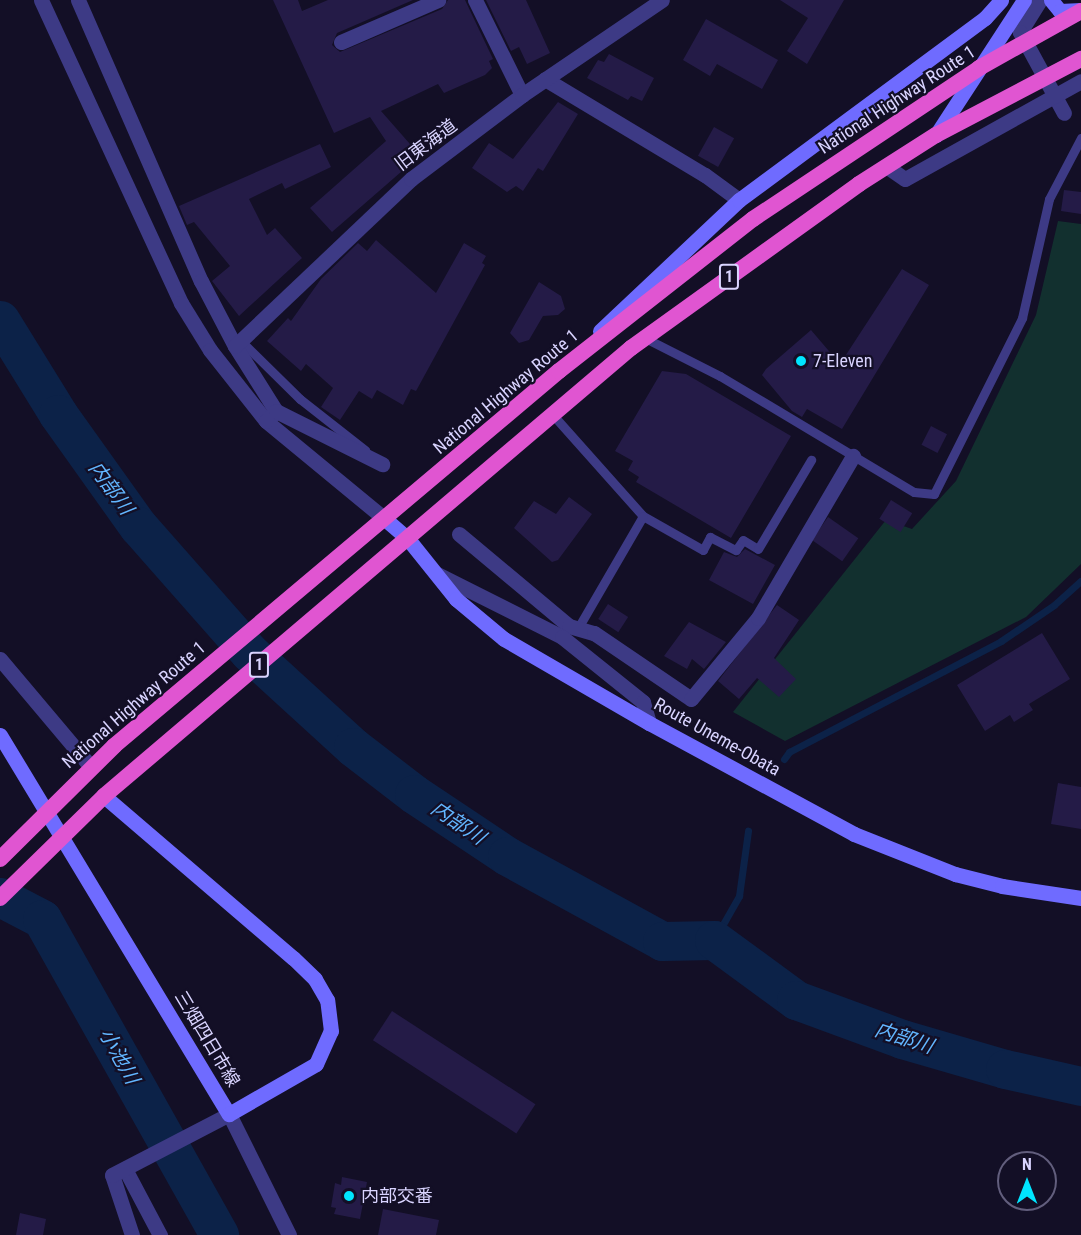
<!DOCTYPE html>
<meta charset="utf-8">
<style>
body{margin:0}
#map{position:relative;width:1081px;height:1235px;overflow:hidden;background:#130f26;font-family:"Roboto Condensed","Noto Sans JP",sans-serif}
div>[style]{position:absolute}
.green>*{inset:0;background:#12302f}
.stream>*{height:7px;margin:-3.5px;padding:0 3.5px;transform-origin:3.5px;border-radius:3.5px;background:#0c2248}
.river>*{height:39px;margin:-19.5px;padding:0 19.5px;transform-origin:19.5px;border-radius:19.5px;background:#0c2248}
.building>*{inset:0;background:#241b47;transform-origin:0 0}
.service>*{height:9px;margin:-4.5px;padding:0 4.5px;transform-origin:4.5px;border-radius:4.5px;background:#3d3a85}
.pedestrian>*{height:15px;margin:-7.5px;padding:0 7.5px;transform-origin:7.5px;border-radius:7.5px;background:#3d3a85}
.minor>*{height:15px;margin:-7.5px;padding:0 7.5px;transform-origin:7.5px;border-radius:7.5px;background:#3d3a85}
.tertiary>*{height:15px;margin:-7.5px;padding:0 7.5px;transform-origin:7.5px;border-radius:7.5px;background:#3d3a85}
.secondary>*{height:15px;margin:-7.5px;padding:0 7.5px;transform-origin:7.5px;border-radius:7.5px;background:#6f6bff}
.trunk>*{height:16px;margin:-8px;padding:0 8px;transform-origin:8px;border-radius:8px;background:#e055d1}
.dots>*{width:16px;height:16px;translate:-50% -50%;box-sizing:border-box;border:3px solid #130f26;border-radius:50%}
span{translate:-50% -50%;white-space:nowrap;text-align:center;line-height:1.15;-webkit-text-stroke:4.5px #130f26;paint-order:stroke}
.shield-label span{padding:2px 4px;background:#130f26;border:2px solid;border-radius:4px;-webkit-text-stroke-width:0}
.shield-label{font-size:16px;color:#d9d4ff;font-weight:700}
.street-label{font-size:18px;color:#d9d4ff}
.poi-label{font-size:18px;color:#d9d4ff}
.left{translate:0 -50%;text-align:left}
.water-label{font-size:20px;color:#62b6ff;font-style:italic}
.north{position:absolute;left:997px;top:1151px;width:60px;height:60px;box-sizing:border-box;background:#130f26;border:2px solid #625e7d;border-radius:50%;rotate:0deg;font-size:16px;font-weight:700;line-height:24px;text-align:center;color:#d9d4ff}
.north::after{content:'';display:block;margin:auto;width:21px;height:27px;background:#00e5ff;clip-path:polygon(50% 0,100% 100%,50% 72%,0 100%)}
</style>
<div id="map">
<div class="green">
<i style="clip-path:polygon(1058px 221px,1081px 224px,1081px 564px,1026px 617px,785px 741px,733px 712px,886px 520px,912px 529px,956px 481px,1036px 315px)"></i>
</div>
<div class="stream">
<i style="left:784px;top:759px;width:9px;rotate:-54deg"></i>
<i style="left:789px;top:752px;width:239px;rotate:-27.6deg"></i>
<i style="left:1001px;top:641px;width:64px;rotate:-34.2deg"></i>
<i style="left:1054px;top:605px;width:36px;rotate:-42deg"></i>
<i style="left:714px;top:940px;width:51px;rotate:-60.4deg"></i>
<i style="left:739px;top:896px;width:66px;rotate:-82.1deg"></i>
</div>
<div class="river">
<i style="left:0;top:320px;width:110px;rotate:58.3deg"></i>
<i style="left:58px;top:414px;width:138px;rotate:54.5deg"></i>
<i style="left:138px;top:526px;width:168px;rotate:48.6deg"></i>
<i style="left:249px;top:652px;width:141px;rotate:42.4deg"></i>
<i style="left:353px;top:747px;width:77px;rotate:37.6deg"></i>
<i style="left:414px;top:794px;width:112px;rotate:33.7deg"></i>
<i style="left:507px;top:856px;width:177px;rotate:28.7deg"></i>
<i style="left:662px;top:941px;width:52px;rotate:-1.1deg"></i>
<i style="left:714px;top:940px;width:102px;rotate:36.2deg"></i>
<i style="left:796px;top:1000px;width:113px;rotate:20.2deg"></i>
<i style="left:902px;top:1039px;width:107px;rotate:16.2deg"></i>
<i style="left:1005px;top:1069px;width:78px;rotate:12.6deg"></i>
<i style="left:0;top:897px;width:47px;rotate:27.6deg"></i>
<i style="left:42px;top:919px;width:362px;rotate:60.7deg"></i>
</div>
<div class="building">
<i style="clip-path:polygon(273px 0,298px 0,302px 11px,328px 0,413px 0,337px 33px,332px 45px,340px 52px,442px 9px,448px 0,465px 0,493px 59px,489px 61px,492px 68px,485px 75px,444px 93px,438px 84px,381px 111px,417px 152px,406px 161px,409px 165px,332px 232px,310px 208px,386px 141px,370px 117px,334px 133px)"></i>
<i style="clip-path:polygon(486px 0,526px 0,550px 53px,527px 64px,519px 47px,511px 51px)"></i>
<i style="clip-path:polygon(780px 0,844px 0,807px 64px,787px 51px,808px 18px)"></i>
<i style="clip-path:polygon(706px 19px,778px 60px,762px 89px,717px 64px,710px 76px,683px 60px)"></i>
<i style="clip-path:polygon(609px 54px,654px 78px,642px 101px,631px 96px,628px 100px,587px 78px,598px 60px,604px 62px)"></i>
<i style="clip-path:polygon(558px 102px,578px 114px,543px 171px,538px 168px,523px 191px,516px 186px,507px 192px,472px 168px,489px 143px,513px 159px)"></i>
<i style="left:714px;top:127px;width:23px;height:33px;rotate:29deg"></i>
<i style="clip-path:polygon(320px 144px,331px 167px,285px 189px,282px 183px,249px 199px,267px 235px,275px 228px,302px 258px,239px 316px,212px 281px,230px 266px,194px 222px,187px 225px,179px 206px)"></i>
<i style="clip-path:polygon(1064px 190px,1081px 192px,1081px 214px,1061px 211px)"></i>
<i style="clip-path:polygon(376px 240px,436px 293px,464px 243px,486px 256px,482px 263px,485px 265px,416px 391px,411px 389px,403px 405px,377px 390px,372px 399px,359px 391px,340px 420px,321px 407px,333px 388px,306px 364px,301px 371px,267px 341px,288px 318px,291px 321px,321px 279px,358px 243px,367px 251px)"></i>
<i style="clip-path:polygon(902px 269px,929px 285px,842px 429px,807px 409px,802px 417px,792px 411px,762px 375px,766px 369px,811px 330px,840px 364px)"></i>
<i style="clip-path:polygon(539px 282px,561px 296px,565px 309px,558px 315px,543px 316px,529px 340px,519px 343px,510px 333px)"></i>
<i style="clip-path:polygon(662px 371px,686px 374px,791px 436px,731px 538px,636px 482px,639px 477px,628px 470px,633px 461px,615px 451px)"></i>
<i style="left:931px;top:426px;width:18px;height:21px;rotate:27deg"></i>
<i style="clip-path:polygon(569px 497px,592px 514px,558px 560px,552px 562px,514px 528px,534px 501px,556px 514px)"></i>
<i style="left:891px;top:500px;width:25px;height:22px;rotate:32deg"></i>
<i style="left:828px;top:517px;width:37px;height:28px;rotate:35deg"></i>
<i style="clip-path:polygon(745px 549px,775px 565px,753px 604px,709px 580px,724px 552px,737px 557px)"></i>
<i style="left:608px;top:604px;width:24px;height:18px;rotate:33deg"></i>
<i style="clip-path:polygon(777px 605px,799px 620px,774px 658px,796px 679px,779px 697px,757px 678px,739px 699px,718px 681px)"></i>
<i style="clip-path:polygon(689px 622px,726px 642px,704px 669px,692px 659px,687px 669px,664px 656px)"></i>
<i style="clip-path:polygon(1042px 633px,1070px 679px,1029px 704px,1033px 710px,1014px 722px,1010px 715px,985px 731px,957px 685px)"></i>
<i style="clip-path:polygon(1058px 783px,1081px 787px,1081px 829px,1051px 824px)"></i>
<i style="left:392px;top:1011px;width:171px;height:35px;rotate:33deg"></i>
<i style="clip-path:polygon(342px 1177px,367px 1182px,360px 1219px,334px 1214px,336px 1208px,331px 1207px,335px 1183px,341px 1185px)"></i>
<i style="clip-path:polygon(383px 1209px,439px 1220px,436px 1235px,378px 1235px)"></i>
<i style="clip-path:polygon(20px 1213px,46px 1219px,43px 1235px,16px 1235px)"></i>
</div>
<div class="service">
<i style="left:645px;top:338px;width:84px;rotate:26.9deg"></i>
<i style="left:720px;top:376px;width:226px;rotate:30.9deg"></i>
<i style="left:914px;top:492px;width:20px;rotate:6deg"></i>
<i style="left:934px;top:494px;width:197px;rotate:-63.4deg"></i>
<i style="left:1022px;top:318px;width:122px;rotate:-77.2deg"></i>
<i style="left:1049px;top:199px;width:69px;rotate:-62.3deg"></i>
<i style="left:241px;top:341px;width:83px;rotate:44.5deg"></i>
<i style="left:300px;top:399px;width:83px;rotate:38.1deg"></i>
<i style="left:553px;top:415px;width:135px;rotate:48.3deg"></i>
<i style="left:643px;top:516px;width:69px;rotate:29.5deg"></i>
<i style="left:703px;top:550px;width:15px;rotate:-62deg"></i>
<i style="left:710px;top:537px;width:29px;rotate:27deg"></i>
<i style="left:736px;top:550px;width:12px;rotate:-55deg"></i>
<i style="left:743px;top:540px;width:17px;rotate:31deg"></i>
<i style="left:758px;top:549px;width:104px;rotate:-59.2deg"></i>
<i style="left:578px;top:628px;width:129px;rotate:-59.9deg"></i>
</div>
<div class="pedestrian">
<i style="left:1040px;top:0;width:38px;rotate:122deg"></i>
<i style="left:1020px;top:32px;width:92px;rotate:61.5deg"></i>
</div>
<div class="minor">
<i style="left:41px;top:0;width:334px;rotate:65.2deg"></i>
<i style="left:181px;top:303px;width:55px;rotate:58.3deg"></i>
<i style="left:210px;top:350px;width:90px;rotate:51.7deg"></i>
<i style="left:266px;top:421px;width:154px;rotate:39.5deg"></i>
<i style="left:78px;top:0;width:307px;rotate:66.4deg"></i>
<i style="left:201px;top:281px;width:73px;rotate:62.4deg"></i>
<i style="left:235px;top:346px;width:77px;rotate:57.8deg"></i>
<i style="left:276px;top:411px;width:14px;rotate:135deg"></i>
<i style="left:475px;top:0;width:106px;rotate:63.7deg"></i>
<i style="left:341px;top:42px;width:106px;rotate:-23.4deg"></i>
<i style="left:545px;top:79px;width:187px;rotate:31deg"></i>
<i style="left:705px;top:175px;width:42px;rotate:36.3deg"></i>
<i style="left:889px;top:168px;width:19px;rotate:35deg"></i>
<i style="left:905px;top:179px;width:201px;rotate:-29.1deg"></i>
<i style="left:235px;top:346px;width:243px;rotate:-43.5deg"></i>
<i style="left:411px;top:179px;width:139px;rotate:-37.1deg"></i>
<i style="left:522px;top:95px;width:169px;rotate:-34.2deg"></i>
<i style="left:276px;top:411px;width:119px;rotate:26.6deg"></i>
<i style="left:459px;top:534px;width:143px;rotate:39.9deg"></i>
<i style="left:569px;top:626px;width:26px;rotate:16deg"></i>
<i style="left:594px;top:633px;width:117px;rotate:34.2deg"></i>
<i style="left:691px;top:699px;width:105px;rotate:-50.4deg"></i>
<i style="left:758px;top:618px;width:188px;rotate:-59.6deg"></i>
<i style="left:437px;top:574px;width:140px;rotate:26.7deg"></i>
<i style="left:562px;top:637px;width:104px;rotate:38.7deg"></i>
<i style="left:643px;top:702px;width:22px;rotate:74deg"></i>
<i style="left:0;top:659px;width:141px;rotate:49.9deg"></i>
<i style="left:125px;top:1169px;width:75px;rotate:62.1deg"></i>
<i style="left:132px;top:1235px;width:63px;rotate:-108.4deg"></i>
<i style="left:112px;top:1175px;width:132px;rotate:-27.5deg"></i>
</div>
<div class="tertiary">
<i style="left:229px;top:1114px;width:135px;rotate:63.6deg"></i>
</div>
<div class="secondary">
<i style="left:1051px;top:0;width:14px;rotate:51deg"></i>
<i style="left:1060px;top:11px;width:21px;rotate:-3deg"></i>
<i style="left:936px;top:135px;width:161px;rotate:-56.9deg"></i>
<i style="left:600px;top:331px;width:191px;rotate:-43.3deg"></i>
<i style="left:739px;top:200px;width:306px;rotate:-36.5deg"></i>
<i style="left:985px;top:18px;width:24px;rotate:-48deg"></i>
<i style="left:385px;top:519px;width:30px;rotate:41deg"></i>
<i style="left:408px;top:539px;width:77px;rotate:51.3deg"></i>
<i style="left:456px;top:599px;width:62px;rotate:39.8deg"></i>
<i style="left:504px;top:639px;width:168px;rotate:30.1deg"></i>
<i style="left:649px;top:723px;width:233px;rotate:28.4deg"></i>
<i style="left:854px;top:834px;width:109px;rotate:21.6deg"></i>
<i style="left:955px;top:874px;width:49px;rotate:14.3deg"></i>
<i style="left:1002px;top:886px;width:80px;rotate:8.6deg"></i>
<i style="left:0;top:735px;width:443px;rotate:58.9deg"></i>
<i style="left:229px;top:1114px;width:100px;rotate:-29.9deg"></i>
<i style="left:316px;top:1064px;width:36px;rotate:-66deg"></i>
<i style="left:331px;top:1031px;width:31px;rotate:-97deg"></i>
<i style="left:327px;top:1000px;width:24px;rotate:-120deg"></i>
<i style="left:315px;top:979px;width:30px;rotate:-136deg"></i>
<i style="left:293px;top:958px;width:249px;rotate:-139.4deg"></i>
</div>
<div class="trunk">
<i style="left:0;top:859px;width:161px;rotate:-44.7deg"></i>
<i style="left:114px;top:746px;width:582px;rotate:-40.12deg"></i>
<i style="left:559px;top:371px;width:246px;rotate:-38.1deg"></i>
<i style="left:753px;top:219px;width:272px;rotate:-33.7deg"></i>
<i style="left:979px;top:68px;width:117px;rotate:-29.2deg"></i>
<i style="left:0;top:898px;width:146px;rotate:-44.4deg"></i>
<i style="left:104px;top:796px;width:692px;rotate:-40.37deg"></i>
<i style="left:631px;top:348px;width:281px;rotate:-35.7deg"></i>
<i style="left:859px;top:184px;width:91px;rotate:-32.5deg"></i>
<i style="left:936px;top:135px;width:164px;rotate:-27.7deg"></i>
</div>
<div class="dots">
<i style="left:801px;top:361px;background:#00e5ff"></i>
<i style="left:349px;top:1196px;background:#00e5ff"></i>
</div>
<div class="shield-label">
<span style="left:729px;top:277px">1</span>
<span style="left:259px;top:665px">1</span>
</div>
<div class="street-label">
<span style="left:897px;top:100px;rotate:-33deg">National Highway Route 1</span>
<span style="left:426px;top:145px;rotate:-37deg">旧東海道</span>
<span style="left:506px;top:392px;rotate:-40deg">National Highway Route 1</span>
<span style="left:134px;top:705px;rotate:-41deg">National Highway Route 1</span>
<span style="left:717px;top:737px;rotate:29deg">Route Uneme-Obata</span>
<span style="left:207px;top:1039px;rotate:59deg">三畑四日市線</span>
</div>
<div class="poi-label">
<span class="left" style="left:813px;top:361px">7-Eleven</span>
<span class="left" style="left:361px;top:1196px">内部交番</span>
</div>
<div class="water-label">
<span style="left:111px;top:488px;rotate:54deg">内部川</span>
<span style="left:458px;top:823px;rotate:34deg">内部川</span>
<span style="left:904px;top:1038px;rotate:18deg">内部川</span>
<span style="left:119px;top:1056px;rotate:61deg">小池川</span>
</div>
<div class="north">N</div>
</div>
